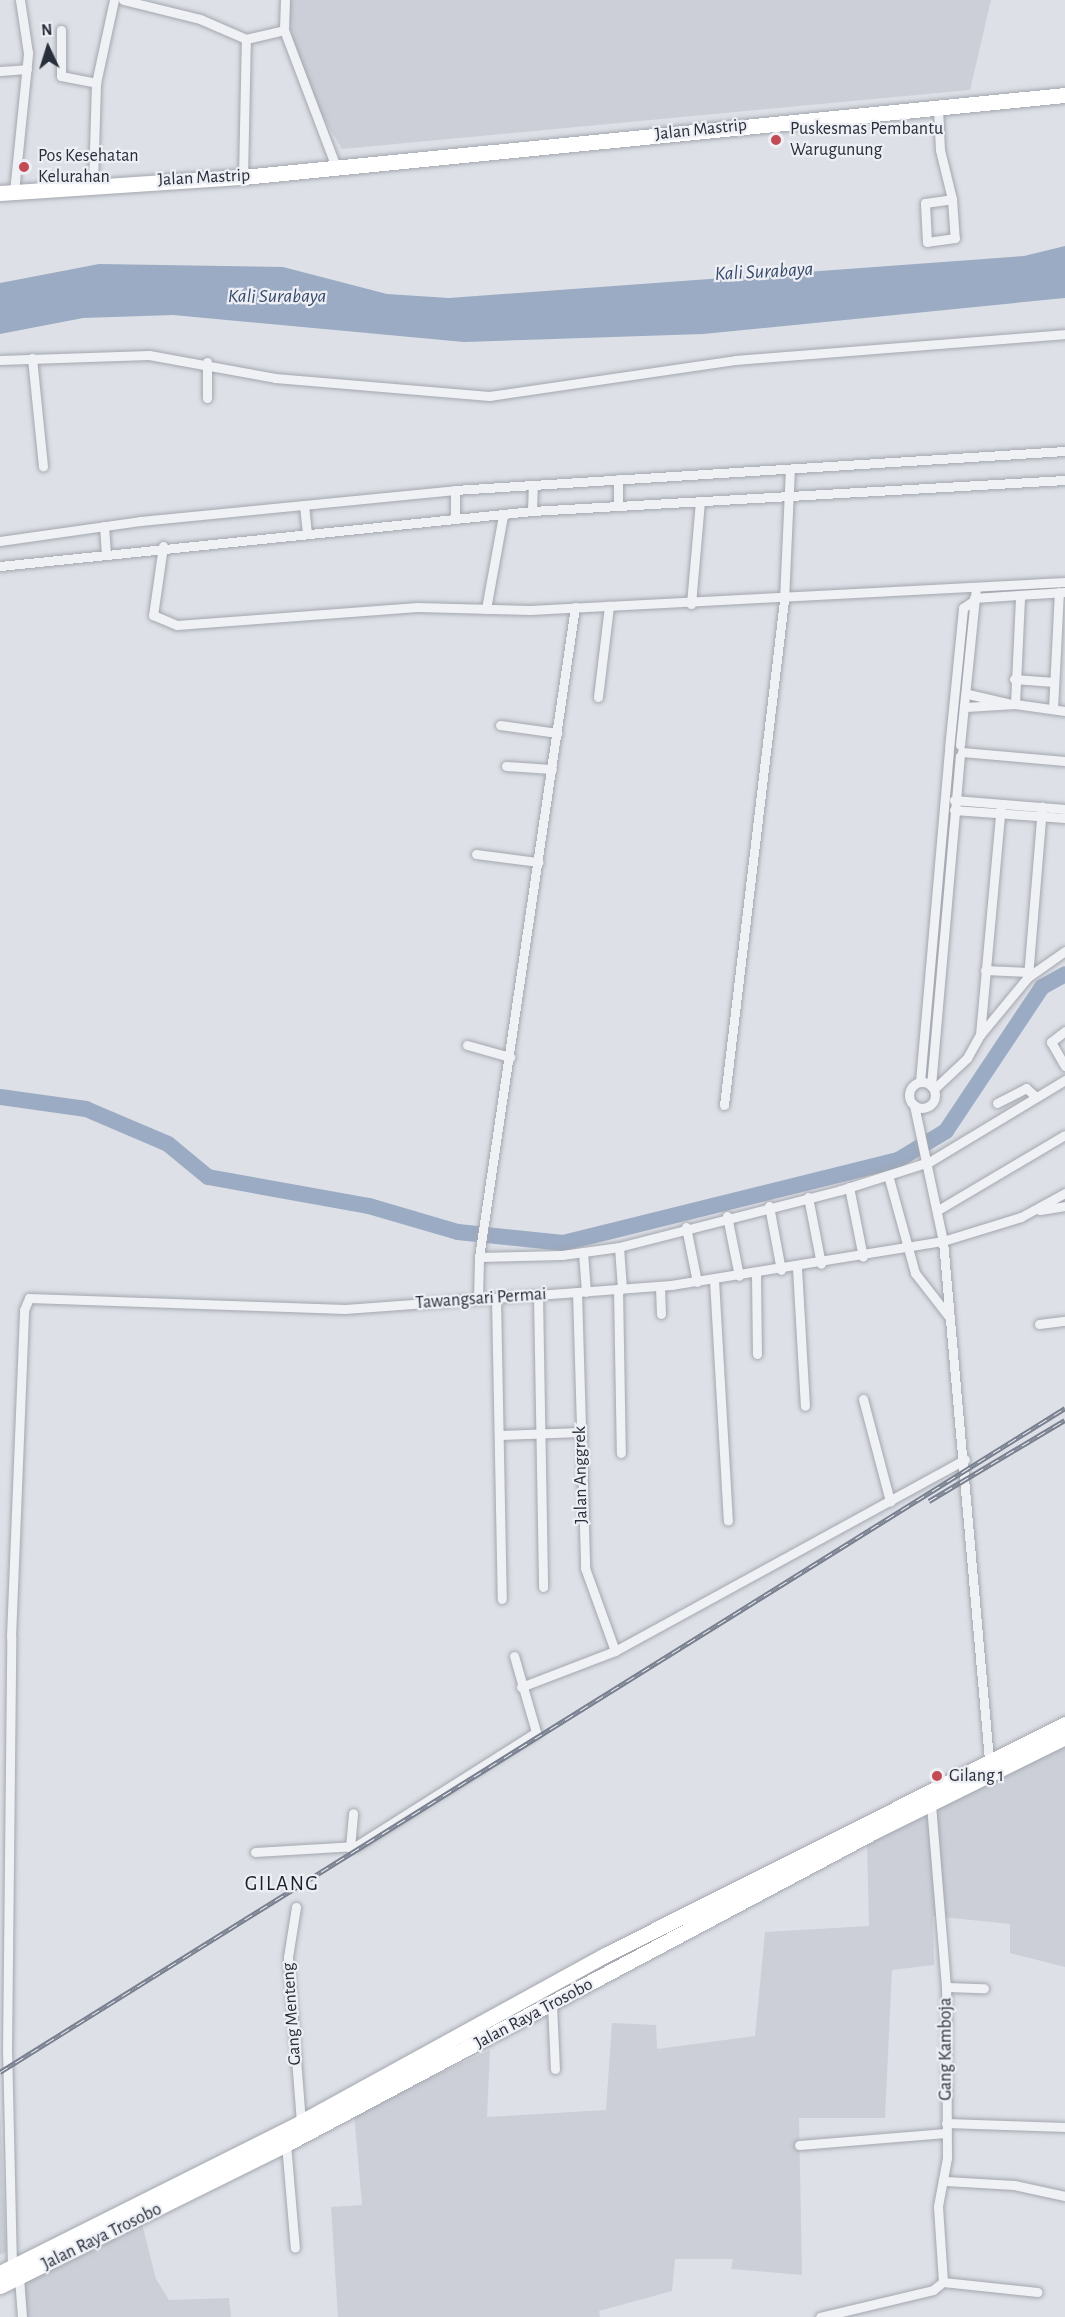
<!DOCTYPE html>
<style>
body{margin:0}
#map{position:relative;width:1065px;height:2317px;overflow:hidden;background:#dde0e6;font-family:"Alegreya Sans",sans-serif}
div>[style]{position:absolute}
.built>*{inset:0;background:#cccfd7}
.water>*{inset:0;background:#9babc3}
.river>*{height:16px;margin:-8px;padding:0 8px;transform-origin:8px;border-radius:8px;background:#9babc3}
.roads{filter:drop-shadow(0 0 2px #a3a7af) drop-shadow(0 0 2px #a3a7af)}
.minor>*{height:9px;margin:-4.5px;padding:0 4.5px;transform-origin:4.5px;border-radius:4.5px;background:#f0f1f5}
.minor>.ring{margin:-4.5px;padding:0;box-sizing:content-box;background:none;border:9px solid #f0f1f5;border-radius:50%}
.primary>*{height:15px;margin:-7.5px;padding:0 7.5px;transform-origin:7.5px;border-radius:7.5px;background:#fff}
.trunk>*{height:15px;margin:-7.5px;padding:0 7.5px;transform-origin:7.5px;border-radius:7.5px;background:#fff}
.rail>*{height:5px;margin-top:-2.5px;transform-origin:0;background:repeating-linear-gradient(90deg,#edeff4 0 9px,#787f8e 0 18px);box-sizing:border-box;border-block:2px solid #787f8e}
.dots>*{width:16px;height:16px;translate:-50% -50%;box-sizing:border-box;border:3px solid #edeff4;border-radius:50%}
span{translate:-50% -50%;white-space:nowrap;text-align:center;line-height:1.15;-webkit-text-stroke:4.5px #edeff4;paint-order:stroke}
.street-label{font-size:18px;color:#282e3b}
.poi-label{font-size:18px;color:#282e3b}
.left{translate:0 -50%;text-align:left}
.water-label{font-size:20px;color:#364a6c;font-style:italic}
.quarter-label{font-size:21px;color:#1a1f2c;letter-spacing:1.5px}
.north{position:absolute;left:18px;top:18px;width:60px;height:60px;-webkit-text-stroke:4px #edeff4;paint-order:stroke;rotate:356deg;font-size:16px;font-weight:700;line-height:24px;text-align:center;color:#282e3b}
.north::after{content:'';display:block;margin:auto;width:21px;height:27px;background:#282e3b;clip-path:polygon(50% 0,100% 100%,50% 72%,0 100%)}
</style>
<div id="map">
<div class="built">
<i style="clip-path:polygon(284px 0,991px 0,970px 90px,342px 149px,304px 85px)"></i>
<i style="clip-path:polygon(1065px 1744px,1065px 1967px,1010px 1953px,1010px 1924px,933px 1916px,934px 1965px,892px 1970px,885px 2118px,799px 2118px,802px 2275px,731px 2269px,733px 2259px,675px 2259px,672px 2291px,599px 2311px,600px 2317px,338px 2317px,331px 2207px,362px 2205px,354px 2113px,490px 2050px,487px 2117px,606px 2110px,612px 2023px,656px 2025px,657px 2049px,755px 2036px,765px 1932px,869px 1926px,867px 1843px)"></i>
<i style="clip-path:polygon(0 2104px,6px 2252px,0 2255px)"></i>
<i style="clip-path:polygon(142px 2224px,156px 2279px,169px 2300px,229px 2298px,231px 2317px,22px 2317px,19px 2286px)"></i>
</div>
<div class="water">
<i style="clip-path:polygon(1065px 246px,1065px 298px,703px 334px,464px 342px,173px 315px,83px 318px,0 334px,0 283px,99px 264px,283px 267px,387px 294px,449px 298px,1024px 256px)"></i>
</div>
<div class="river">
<i style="left:0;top:1097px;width:87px;rotate:7.9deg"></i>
<i style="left:86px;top:1109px;width:89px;rotate:23.1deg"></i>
<i style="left:168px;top:1144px;width:52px;rotate:39.5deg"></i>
<i style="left:208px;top:1177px;width:164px;rotate:10.2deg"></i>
<i style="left:369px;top:1206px;width:93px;rotate:16.3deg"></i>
<i style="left:458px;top:1232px;width:106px;rotate:6deg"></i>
<i style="left:563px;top:1243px;width:345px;rotate:-13.9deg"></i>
<i style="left:898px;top:1160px;width:56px;rotate:-31.1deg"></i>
<i style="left:946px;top:1131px;width:173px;rotate:-56.3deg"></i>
<i style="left:1042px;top:987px;width:26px;rotate:-29deg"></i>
</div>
<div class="roads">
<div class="minor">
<i style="left:123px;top:0;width:79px;rotate:13.9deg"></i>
<i style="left:200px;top:19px;width:50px;rotate:23.5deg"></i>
<i style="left:246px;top:39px;width:39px;rotate:-13deg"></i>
<i style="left:285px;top:0;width:30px;rotate:92deg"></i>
<i style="left:284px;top:30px;width:147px;rotate:69.2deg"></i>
<i style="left:61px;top:30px;width:46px;rotate:90deg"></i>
<i style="left:61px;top:76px;width:36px;rotate:11deg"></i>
<i style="left:0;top:71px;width:27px;rotate:-4deg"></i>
<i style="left:938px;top:108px;width:42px;rotate:87.3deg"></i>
<i style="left:940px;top:150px;width:50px;rotate:76.2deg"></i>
<i style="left:952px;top:199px;width:39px;rotate:86deg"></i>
<i style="left:955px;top:238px;width:28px;rotate:172deg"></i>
<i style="left:927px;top:242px;width:39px;rotate:-93deg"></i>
<i style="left:925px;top:203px;width:27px;rotate:-8deg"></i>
<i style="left:243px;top:177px;width:138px;rotate:-88.8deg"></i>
<i style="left:93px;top:184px;width:101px;rotate:-88.3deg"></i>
<i style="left:96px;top:83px;width:85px;rotate:-77.8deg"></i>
<i style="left:14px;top:192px;width:140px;rotate:-84.2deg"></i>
<i style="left:28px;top:53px;width:54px;rotate:-98.6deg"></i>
<i style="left:32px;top:358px;width:109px;rotate:84.2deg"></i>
<i style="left:0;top:360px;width:149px;rotate:-1.9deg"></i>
<i style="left:149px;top:355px;width:128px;rotate:10.3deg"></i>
<i style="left:275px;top:378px;width:215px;rotate:4.8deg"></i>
<i style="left:489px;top:396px;width:250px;rotate:-8.3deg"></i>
<i style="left:736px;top:360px;width:330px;rotate:-4.5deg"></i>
<i style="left:207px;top:398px;width:36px;rotate:-90deg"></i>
<i style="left:455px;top:490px;width:29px;rotate:90deg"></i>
<i style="left:304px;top:505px;width:28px;rotate:84deg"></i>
<i style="left:618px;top:505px;width:26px;rotate:-90deg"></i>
<i style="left:532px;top:511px;width:26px;rotate:-88deg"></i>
<i style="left:104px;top:526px;width:26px;rotate:86deg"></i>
<i style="left:0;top:541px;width:141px;rotate:-8.1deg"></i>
<i style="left:140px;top:521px;width:317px;rotate:-5.6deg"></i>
<i style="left:455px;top:490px;width:611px;rotate:-3.66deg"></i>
<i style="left:163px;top:546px;width:70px;rotate:98.2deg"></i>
<i style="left:153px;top:615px;width:26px;rotate:23deg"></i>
<i style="left:177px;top:625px;width:241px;rotate:-4.3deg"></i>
<i style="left:417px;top:607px;width:113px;rotate:1.5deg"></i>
<i style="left:530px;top:610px;width:536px;rotate:-3deg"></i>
<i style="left:0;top:566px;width:535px;rotate:-5.9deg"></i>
<i style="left:532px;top:511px;width:534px;rotate:-3.33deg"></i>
<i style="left:974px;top:598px;width:91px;rotate:-3.8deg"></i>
<i style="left:691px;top:604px;width:102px;rotate:-85deg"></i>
<i style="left:486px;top:609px;width:96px;rotate:-79.7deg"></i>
<i style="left:1014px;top:679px;width:40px;rotate:4.3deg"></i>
<i style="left:968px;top:694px;width:44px;rotate:13.1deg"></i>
<i style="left:598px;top:697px;width:92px;rotate:-83.1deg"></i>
<i style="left:1015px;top:704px;width:108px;rotate:-87.3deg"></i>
<i style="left:966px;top:707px;width:49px;rotate:-3.5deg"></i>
<i style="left:1015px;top:704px;width:50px;rotate:8deg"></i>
<i style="left:1053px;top:709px;width:117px;rotate:-87.1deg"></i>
<i style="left:500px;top:725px;width:58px;rotate:8deg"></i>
<i style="left:960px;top:745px;width:158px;rotate:-84.2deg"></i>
<i style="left:949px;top:749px;width:142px;rotate:-84.3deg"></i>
<i style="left:963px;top:608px;width:12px;rotate:-35deg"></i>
<i style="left:962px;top:752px;width:103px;rotate:5deg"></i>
<i style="left:506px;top:766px;width:46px;rotate:3.7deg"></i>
<i style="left:954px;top:800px;width:111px;rotate:4.6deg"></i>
<i style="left:954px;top:810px;width:111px;rotate:4.1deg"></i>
<i style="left:476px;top:854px;width:63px;rotate:7.4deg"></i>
<i style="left:985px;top:970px;width:43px;rotate:2.7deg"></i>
<i style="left:1028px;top:977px;width:171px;rotate:-85.3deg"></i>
<i style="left:1065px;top:1031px;width:18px;rotate:142deg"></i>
<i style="left:1051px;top:1042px;width:28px;rotate:60deg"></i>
<i style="left:980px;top:1035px;width:75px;rotate:-50.4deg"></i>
<i style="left:1028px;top:977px;width:45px;rotate:-35.1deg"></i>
<i style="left:467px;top:1045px;width:45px;rotate:15.6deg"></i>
<i style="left:920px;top:1082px;width:331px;rotate:-85deg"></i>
<i class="ring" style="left:909px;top:1082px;width:17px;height:17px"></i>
<i style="left:931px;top:1086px;width:331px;rotate:-85deg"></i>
<i style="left:934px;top:1089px;width:45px;rotate:-43.2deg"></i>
<i style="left:967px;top:1058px;width:26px;rotate:-61deg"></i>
<i style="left:980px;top:1035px;width:232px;rotate:-84.8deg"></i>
<i style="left:997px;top:1103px;width:33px;rotate:-27deg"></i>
<i style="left:1026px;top:1088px;width:13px;rotate:42deg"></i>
<i style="left:724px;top:1105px;width:509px;rotate:-83.22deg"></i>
<i style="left:784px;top:600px;width:131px;rotate:-87.4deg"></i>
<i style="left:914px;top:1105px;width:139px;rotate:78deg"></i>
<i style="left:943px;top:1241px;width:521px;rotate:84.93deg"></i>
<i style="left:888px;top:1175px;width:102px;rotate:74.6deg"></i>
<i style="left:915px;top:1273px;width:57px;rotate:52.1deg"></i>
<i style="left:849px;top:1187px;width:71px;rotate:78.7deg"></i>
<i style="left:808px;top:1197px;width:68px;rotate:79deg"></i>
<i style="left:769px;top:1206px;width:65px;rotate:79.4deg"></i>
<i style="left:938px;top:1210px;width:147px;rotate:-30.6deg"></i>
<i style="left:1040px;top:1210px;width:25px;rotate:-9deg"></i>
<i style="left:727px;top:1216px;width:61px;rotate:78.7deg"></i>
<i style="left:686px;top:1227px;width:56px;rotate:78.7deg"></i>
<i style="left:619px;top:1247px;width:42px;rotate:85.9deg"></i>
<i style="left:583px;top:1252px;width:40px;rotate:85.7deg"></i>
<i style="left:479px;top:1257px;width:657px;rotate:-81.6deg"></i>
<i style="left:797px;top:1268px;width:138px;rotate:86.7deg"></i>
<i style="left:756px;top:1274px;width:80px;rotate:89.3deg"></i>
<i style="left:714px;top:1280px;width:241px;rotate:86.7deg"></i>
<i style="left:660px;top:1286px;width:28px;rotate:88deg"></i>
<i style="left:618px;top:1289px;width:164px;rotate:89deg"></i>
<i style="left:577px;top:1292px;width:276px;rotate:88.3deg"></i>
<i style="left:585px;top:1568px;width:88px;rotate:70.1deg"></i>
<i style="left:538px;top:1295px;width:292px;rotate:89deg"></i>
<i style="left:496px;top:1298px;width:301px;rotate:88.9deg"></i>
<i style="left:478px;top:1299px;width:42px;rotate:-88.6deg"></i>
<i style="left:479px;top:1257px;width:83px;rotate:-1.4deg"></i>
<i style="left:562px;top:1255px;width:58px;rotate:-8deg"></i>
<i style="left:619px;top:1247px;width:229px;rotate:-14.4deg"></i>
<i style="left:841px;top:1190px;width:92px;rotate:-17.7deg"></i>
<i style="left:929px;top:1162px;width:159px;rotate:-31.1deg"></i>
<i style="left:1039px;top:1324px;width:26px;rotate:-7deg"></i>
<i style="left:863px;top:1399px;width:106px;rotate:75.2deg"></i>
<i style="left:500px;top:1435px;width:80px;rotate:-2.1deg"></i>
<i style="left:521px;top:1687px;width:101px;rotate:-21deg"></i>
<i style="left:615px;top:1651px;width:399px;rotate:-28.7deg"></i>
<i style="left:350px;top:1848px;width:35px;rotate:-85deg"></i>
<i style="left:255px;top:1852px;width:101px;rotate:-3.4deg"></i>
<i style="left:356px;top:1846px;width:213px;rotate:-32.3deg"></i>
<i style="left:536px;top:1732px;width:79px;rotate:-106.1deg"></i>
<i style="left:296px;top:1907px;width:51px;rotate:99.1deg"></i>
<i style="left:288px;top:1957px;width:166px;rotate:85.5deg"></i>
<i style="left:946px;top:1987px;width:38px;rotate:2deg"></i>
<i style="left:552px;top:2004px;width:65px;rotate:87.4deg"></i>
<i style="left:946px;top:2123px;width:119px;rotate:1.9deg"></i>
<i style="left:286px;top:2144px;width:104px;rotate:85.1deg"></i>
<i style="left:799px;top:2145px;width:147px;rotate:-4.7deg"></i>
<i style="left:946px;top:2181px;width:68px;rotate:3.4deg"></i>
<i style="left:1014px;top:2185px;width:52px;rotate:12.2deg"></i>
<i style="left:12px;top:2267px;width:215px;rotate:-91.3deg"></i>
<i style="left:7px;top:2052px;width:415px;rotate:-89.4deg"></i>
<i style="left:11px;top:1637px;width:327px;rotate:-87.7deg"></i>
<i style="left:24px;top:1310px;width:13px;rotate:-67deg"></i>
<i style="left:29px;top:1298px;width:316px;rotate:2deg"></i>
<i style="left:345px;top:1309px;width:327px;rotate:-4.2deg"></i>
<i style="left:671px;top:1285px;width:276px;rotate:-9.2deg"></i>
<i style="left:943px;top:1241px;width:82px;rotate:-17.1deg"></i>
<i style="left:1021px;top:1217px;width:50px;rotate:-28.6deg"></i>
<i style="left:19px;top:2277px;width:40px;rotate:85.7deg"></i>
<i style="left:943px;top:2282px;width:95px;rotate:6.1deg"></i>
<i style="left:820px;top:2317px;width:116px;rotate:-13.4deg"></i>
<i style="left:933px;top:2290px;width:13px;rotate:-39deg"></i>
<i style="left:943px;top:2282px;width:76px;rotate:-93.8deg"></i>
<i style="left:938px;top:2206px;width:49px;rotate:-79.4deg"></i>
<i style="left:947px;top:2158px;width:171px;rotate:-90.3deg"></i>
<i style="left:946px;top:1987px;width:185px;rotate:-94.7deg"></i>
</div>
<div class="primary">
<i style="left:0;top:193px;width:244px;rotate:-3.8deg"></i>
<i style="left:243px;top:177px;width:826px;rotate:-5.7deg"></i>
</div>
<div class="trunk">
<i style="left:0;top:2273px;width:337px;rotate:-26.6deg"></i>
<i style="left:301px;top:2122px;width:347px;rotate:-28.8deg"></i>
<i style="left:605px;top:1955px;width:515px;rotate:-26.66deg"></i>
<i style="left:0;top:2286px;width:319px;rotate:-26.4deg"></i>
<i style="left:286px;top:2144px;width:665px;rotate:-27.99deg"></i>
<i style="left:873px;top:1832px;width:214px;rotate:-26.3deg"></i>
</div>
</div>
<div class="rail">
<i style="left:929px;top:1501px;width:158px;rotate:-30.8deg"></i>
<i style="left:0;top:2072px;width:1255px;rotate:-31.94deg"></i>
</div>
<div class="dots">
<i style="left:776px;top:140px;background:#c24b54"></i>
<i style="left:24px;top:167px;background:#c24b54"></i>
<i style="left:937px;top:1776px;background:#c24b54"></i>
</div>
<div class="street-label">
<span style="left:701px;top:130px;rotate:-6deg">Jalan Mastrip</span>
<span style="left:204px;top:178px;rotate:-3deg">Jalan Mastrip</span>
<span style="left:481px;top:1299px;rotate:-4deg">Tawangsari Permai</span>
<span style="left:581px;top:1475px;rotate:-91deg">Jalan Anggrek</span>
<span style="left:292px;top:2014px;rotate:-94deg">Gang Menteng</span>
<span style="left:534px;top:2014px;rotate:-28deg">Jalan Raya Trosobo</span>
<span style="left:946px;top:2049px;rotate:-90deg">Gang Kamboja</span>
<span style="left:102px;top:2237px;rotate:-26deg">Jalan Raya Trosobo</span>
</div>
<div class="poi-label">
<span class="left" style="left:790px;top:140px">Puskesmas Pembantu<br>Warugunung</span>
<span class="left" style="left:38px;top:167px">Pos Kesehatan<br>Kelurahan</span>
<span class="left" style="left:949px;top:1776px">Gilang 1</span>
</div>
<div class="water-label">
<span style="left:764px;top:272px;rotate:-3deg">Kali Surabaya</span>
<span style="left:277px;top:296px">Kali Surabaya</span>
</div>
<div class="quarter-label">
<span style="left:282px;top:1884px">GILANG</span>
</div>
<div class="north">N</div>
</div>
